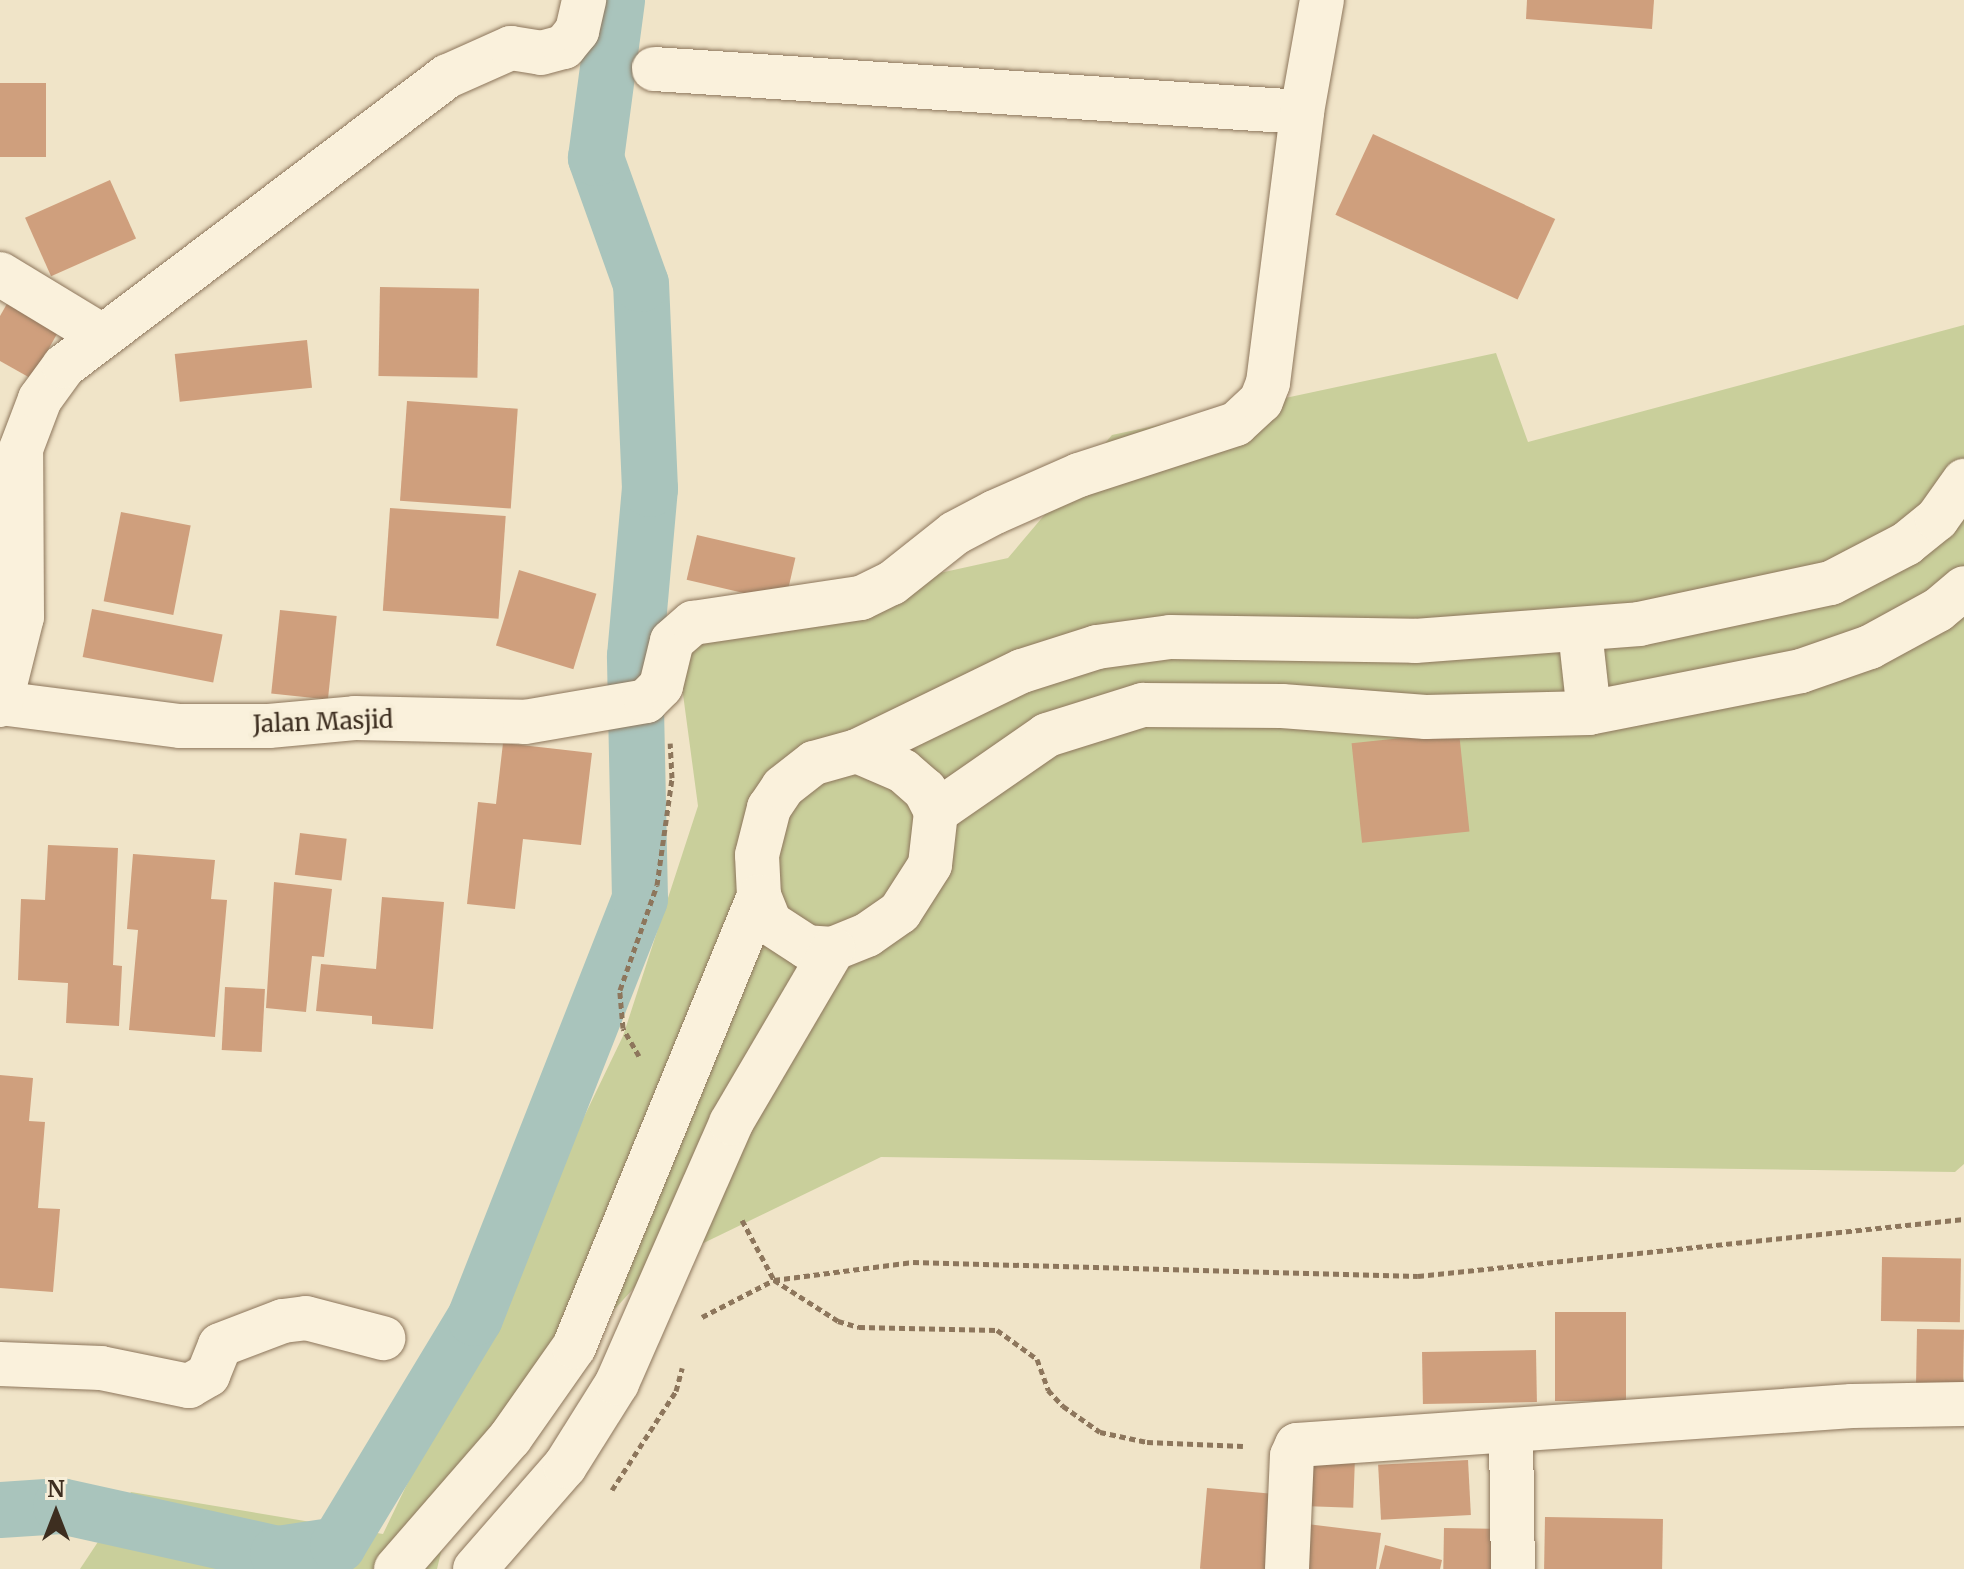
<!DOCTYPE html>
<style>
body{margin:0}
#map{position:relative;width:1964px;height:1569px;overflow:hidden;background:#f0e4c8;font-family:Merriweather,serif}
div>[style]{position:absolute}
.green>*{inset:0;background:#c9cf9b}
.canal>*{height:56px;margin:-28px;padding:0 28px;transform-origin:28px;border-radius:28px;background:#a9c4bc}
.building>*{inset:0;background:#cf9f7d;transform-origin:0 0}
.path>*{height:5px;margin-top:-2.5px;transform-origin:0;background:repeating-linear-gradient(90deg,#8d765c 0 6px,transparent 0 10px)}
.roads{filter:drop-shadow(0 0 2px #8d765c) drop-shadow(0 0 2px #8d765c)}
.minor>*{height:44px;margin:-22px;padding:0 22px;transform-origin:22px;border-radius:22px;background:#faf1dc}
span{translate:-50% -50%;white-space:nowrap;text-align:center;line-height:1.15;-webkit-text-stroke:8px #f7eed8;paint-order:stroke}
.street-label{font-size:24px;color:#3d2e20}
.north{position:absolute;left:16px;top:1473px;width:80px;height:80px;-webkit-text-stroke:6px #f7eed8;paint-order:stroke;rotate:0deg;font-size:22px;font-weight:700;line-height:32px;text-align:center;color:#3d2e20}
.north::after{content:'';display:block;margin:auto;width:28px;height:36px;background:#3d2e20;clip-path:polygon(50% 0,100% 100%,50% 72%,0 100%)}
</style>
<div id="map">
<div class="green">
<i style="clip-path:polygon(1964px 325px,1964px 1164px,1955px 1172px,881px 1157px,652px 1268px,508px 1427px,443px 1544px,437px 1569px,80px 1569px,131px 1492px,383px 1534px,623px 1036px,698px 806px,676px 642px,799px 604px,1008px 558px,1112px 435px,1496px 353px,1528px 442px)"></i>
</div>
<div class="canal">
<i style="left:0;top:1510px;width:61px;rotate:-3.8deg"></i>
<i style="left:61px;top:1506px;width:222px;rotate:12.5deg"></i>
<i style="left:278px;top:1554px;width:61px;rotate:-8.5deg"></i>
<i style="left:338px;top:1545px;width:265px;rotate:-58.9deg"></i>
<i style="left:475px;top:1318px;width:450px;rotate:-68.5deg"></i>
<i style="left:640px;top:899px;width:243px;rotate:-91.2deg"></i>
<i style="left:635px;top:656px;width:168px;rotate:-84.9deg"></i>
<i style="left:650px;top:489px;width:205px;rotate:-92.5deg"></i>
<i style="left:641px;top:284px;width:134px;rotate:-109.7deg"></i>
<i style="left:596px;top:158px;width:159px;rotate:-82.4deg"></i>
</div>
<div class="building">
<i style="clip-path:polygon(1527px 0,1654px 0,1652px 29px,1526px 19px)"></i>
<i style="left:0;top:83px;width:46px;height:74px"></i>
<i style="left:1373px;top:134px;width:201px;height:89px;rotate:25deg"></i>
<i style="left:110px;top:180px;width:64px;height:93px;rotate:66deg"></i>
<i style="left:380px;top:287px;width:99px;height:89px;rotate:1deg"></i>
<i style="clip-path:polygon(12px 295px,63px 323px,32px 379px,0 361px,0 316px)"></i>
<i style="left:307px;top:340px;width:48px;height:133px;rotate:84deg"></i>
<i style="left:407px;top:401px;width:111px;height:100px;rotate:4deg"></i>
<i style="left:390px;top:508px;width:116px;height:103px;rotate:4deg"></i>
<i style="left:121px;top:512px;width:71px;height:91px;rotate:11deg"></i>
<i style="left:697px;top:535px;width:101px;height:46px;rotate:13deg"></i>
<i style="left:519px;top:570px;width:81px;height:79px;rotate:17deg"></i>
<i style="left:92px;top:609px;width:133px;height:49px;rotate:11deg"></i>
<i style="left:280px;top:610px;width:57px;height:84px;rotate:6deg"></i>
<i style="left:1459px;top:732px;width:100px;height:108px;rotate:84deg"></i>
<i style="clip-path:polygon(503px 743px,592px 753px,581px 845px,523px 839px,515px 909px,467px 904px,478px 802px,496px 804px)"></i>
<i style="left:300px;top:833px;width:47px;height:42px;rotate:7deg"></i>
<i style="clip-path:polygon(48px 845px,118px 848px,113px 965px,122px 966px,119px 1026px,66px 1023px,68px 983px,18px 980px,21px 899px,45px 900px)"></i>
<i style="clip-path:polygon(133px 854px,215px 860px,211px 899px,227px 900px,215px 1037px,129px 1030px,138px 930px,127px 929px)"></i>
<i style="clip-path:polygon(274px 882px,332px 889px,324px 957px,312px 956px,306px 1012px,266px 1008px)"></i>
<i style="clip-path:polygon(382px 897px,444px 902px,433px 1029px,372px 1024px,372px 1016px,316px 1011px,321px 964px,376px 969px)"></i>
<i style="left:225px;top:987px;width:40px;height:63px;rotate:3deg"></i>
<i style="clip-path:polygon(0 1075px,33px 1078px,29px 1121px,45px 1122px,38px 1208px,60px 1209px,53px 1292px,0 1288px)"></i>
<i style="left:1882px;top:1257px;width:79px;height:64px;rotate:1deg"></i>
<i style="left:1555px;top:1312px;width:71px;height:89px"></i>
<i style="left:1917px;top:1329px;width:47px;height:59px;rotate:1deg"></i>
<i style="left:1536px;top:1350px;width:52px;height:114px;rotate:89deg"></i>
<i style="left:1304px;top:1456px;width:51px;height:50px;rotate:2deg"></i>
<i style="left:1468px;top:1460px;width:55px;height:90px;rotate:87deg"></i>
<i style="left:1207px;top:1488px;width:77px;height:81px;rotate:5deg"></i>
<i style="left:1545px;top:1517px;width:118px;height:52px;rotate:1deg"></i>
<i style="clip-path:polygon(1307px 1524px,1381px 1533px,1376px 1569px,1302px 1569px)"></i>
<i style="left:1444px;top:1528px;width:62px;height:41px;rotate:1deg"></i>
<i style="clip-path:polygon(1385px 1545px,1442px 1560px,1440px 1569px,1379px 1569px)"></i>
</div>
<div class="path">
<i style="left:639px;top:1056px;width:32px;rotate:-120deg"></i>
<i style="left:623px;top:1028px;width:38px;rotate:-95deg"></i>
<i style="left:620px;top:990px;width:111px;rotate:-70.6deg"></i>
<i style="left:657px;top:885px;width:108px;rotate:-82deg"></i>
<i style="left:672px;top:778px;width:35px;rotate:-93deg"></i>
<i style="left:742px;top:1220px;width:68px;rotate:61.9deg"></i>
<i style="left:774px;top:1280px;width:76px;rotate:32.6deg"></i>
<i style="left:838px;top:1321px;width:22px;rotate:16deg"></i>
<i style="left:859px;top:1327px;width:138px;rotate:1.2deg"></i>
<i style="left:997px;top:1330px;width:49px;rotate:35.9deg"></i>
<i style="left:1037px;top:1359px;width:33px;rotate:70deg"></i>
<i style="left:1048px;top:1390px;width:22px;rotate:47deg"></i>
<i style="left:1063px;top:1406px;width:45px;rotate:35.1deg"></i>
<i style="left:1100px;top:1432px;width:48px;rotate:12deg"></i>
<i style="left:1147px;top:1442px;width:96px;rotate:2.4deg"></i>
<i style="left:702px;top:1317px;width:81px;rotate:-27.2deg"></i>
<i style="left:774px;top:1280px;width:140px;rotate:-7.4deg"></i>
<i style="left:913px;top:1262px;width:505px;rotate:1.59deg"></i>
<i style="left:1418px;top:1276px;width:549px;rotate:-5.96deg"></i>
<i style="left:612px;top:1490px;width:118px;rotate:-57.1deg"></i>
<i style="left:676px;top:1391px;width:24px;rotate:-75deg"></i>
</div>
<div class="roads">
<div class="minor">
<i style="left:654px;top:69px;width:649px;rotate:3.8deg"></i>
<i style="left:0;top:274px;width:116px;rotate:31.2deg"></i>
<i style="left:1580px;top:631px;width:82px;rotate:83.7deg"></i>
<i style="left:0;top:703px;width:181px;rotate:7.3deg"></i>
<i style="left:180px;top:726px;width:89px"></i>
<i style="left:269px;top:726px;width:86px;rotate:-5.3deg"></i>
<i style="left:355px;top:718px;width:170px;rotate:1.3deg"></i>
<i style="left:525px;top:722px;width:123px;rotate:-9.8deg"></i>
<i style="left:646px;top:701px;width:21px;rotate:-45deg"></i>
<i style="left:661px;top:686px;width:46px;rotate:-76.3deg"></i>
<i style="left:672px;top:641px;width:28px;rotate:-41deg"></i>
<i style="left:693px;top:623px;width:170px;rotate:-8.5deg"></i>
<i style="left:861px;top:598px;width:34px;rotate:-26deg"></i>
<i style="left:892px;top:583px;width:80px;rotate:-38.4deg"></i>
<i style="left:955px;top:533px;width:45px;rotate:-27.7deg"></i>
<i style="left:995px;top:512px;width:92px;rotate:-23.8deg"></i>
<i style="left:1079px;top:475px;width:165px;rotate:-18deg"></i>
<i style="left:1236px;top:424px;width:34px;rotate:-43deg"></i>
<i style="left:1261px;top:401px;width:19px;rotate:-69deg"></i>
<i style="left:1268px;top:383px;width:273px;rotate:-82.8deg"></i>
<i style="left:1302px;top:112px;width:114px;rotate:-79.9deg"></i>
<i style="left:0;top:705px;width:91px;rotate:-76deg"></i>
<i style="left:22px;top:617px;width:168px;rotate:-90.3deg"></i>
<i style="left:21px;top:449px;width:53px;rotate:-69.2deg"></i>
<i style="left:40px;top:399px;width:41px;rotate:-54deg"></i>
<i style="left:64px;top:366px;width:481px;rotate:-37.1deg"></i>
<i style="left:448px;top:76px;width:69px;rotate:-24deg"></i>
<i style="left:511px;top:48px;width:30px;rotate:9deg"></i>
<i style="left:541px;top:53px;width:24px;rotate:-15deg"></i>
<i style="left:564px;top:47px;width:21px;rotate:-51deg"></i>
<i style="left:577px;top:31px;width:32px;rotate:-77deg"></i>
<i style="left:857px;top:751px;width:50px;rotate:23.5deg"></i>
<i style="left:903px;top:771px;width:29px;rotate:41deg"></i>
<i style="left:925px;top:790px;width:25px;rotate:63deg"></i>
<i style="left:936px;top:812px;width:53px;rotate:96.5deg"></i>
<i style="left:930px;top:865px;width:56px;rotate:122.6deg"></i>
<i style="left:900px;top:912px;width:40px;rotate:145.1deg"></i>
<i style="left:867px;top:935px;width:37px;rotate:158deg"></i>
<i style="left:833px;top:949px;width:26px;rotate:-176deg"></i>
<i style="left:807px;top:947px;width:44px;rotate:-147deg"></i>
<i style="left:770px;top:923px;width:29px;rotate:-112deg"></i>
<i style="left:759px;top:896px;width:41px;rotate:-92.8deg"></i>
<i style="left:757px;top:855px;width:49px;rotate:-75.7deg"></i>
<i style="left:769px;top:808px;width:25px;rotate:-56deg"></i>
<i style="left:783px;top:787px;width:39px;rotate:-38deg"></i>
<i style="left:814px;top:763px;width:45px;rotate:-15.6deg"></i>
<i style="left:857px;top:751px;width:183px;rotate:-25.9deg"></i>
<i style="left:1022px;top:671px;width:79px;rotate:-17.7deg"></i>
<i style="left:1097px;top:647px;width:74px;rotate:-7.8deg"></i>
<i style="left:1170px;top:637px;width:245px;rotate:0.9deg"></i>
<i style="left:1415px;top:641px;width:225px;rotate:-4.3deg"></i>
<i style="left:1639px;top:624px;width:196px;rotate:-12.1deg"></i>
<i style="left:1831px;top:583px;width:85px;rotate:-27.5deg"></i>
<i style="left:1906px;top:544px;width:40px;rotate:-39deg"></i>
<i style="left:1937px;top:519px;width:47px;rotate:-54.6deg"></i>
<i style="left:936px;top:812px;width:135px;rotate:-34.7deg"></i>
<i style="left:1047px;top:735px;width:101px;rotate:-17.4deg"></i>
<i style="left:1143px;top:705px;width:139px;rotate:0.4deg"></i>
<i style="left:1282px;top:706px;width:144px;rotate:4.4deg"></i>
<i style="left:1426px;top:717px;width:163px;rotate:-1.4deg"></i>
<i style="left:1589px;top:713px;width:216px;rotate:-11.2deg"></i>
<i style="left:1801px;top:671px;width:73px;rotate:-19.2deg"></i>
<i style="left:1870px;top:647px;width:77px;rotate:-28.6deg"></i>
<i style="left:1938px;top:610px;width:34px;rotate:-40deg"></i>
<i style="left:0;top:1364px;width:101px;rotate:2.3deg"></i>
<i style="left:101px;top:1368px;width:90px;rotate:11.6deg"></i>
<i style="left:189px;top:1386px;width:22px;rotate:-30deg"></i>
<i style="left:208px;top:1375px;width:32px;rotate:-68deg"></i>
<i style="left:220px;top:1345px;width:67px;rotate:-20.9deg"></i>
<i style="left:283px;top:1321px;width:23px;rotate:-7deg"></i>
<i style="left:306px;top:1318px;width:80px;rotate:14.6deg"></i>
<i style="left:1511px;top:1433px;width:136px;rotate:89.2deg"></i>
<i style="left:396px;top:1569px;width:174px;rotate:-49deg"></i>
<i style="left:510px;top:1438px;width:111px;rotate:-54.9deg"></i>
<i style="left:574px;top:1347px;width:487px;rotate:-67.7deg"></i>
<i style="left:475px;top:1569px;width:137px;rotate:-48.9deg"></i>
<i style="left:565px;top:1466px;width:98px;rotate:-57.9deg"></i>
<i style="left:617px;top:1383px;width:284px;rotate:-66.3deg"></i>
<i style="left:731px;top:1123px;width:202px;rotate:-59.6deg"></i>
<i style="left:1287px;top:1569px;width:113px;rotate:-87.5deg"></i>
<i style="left:1292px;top:1456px;width:12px;rotate:-66deg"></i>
<i style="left:1297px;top:1445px;width:556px;rotate:-4.02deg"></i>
<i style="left:1852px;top:1406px;width:112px;rotate:-1deg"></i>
</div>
</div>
<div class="street-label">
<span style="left:323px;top:722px;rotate:-2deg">Jalan Masjid</span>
</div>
<div class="north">N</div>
</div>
